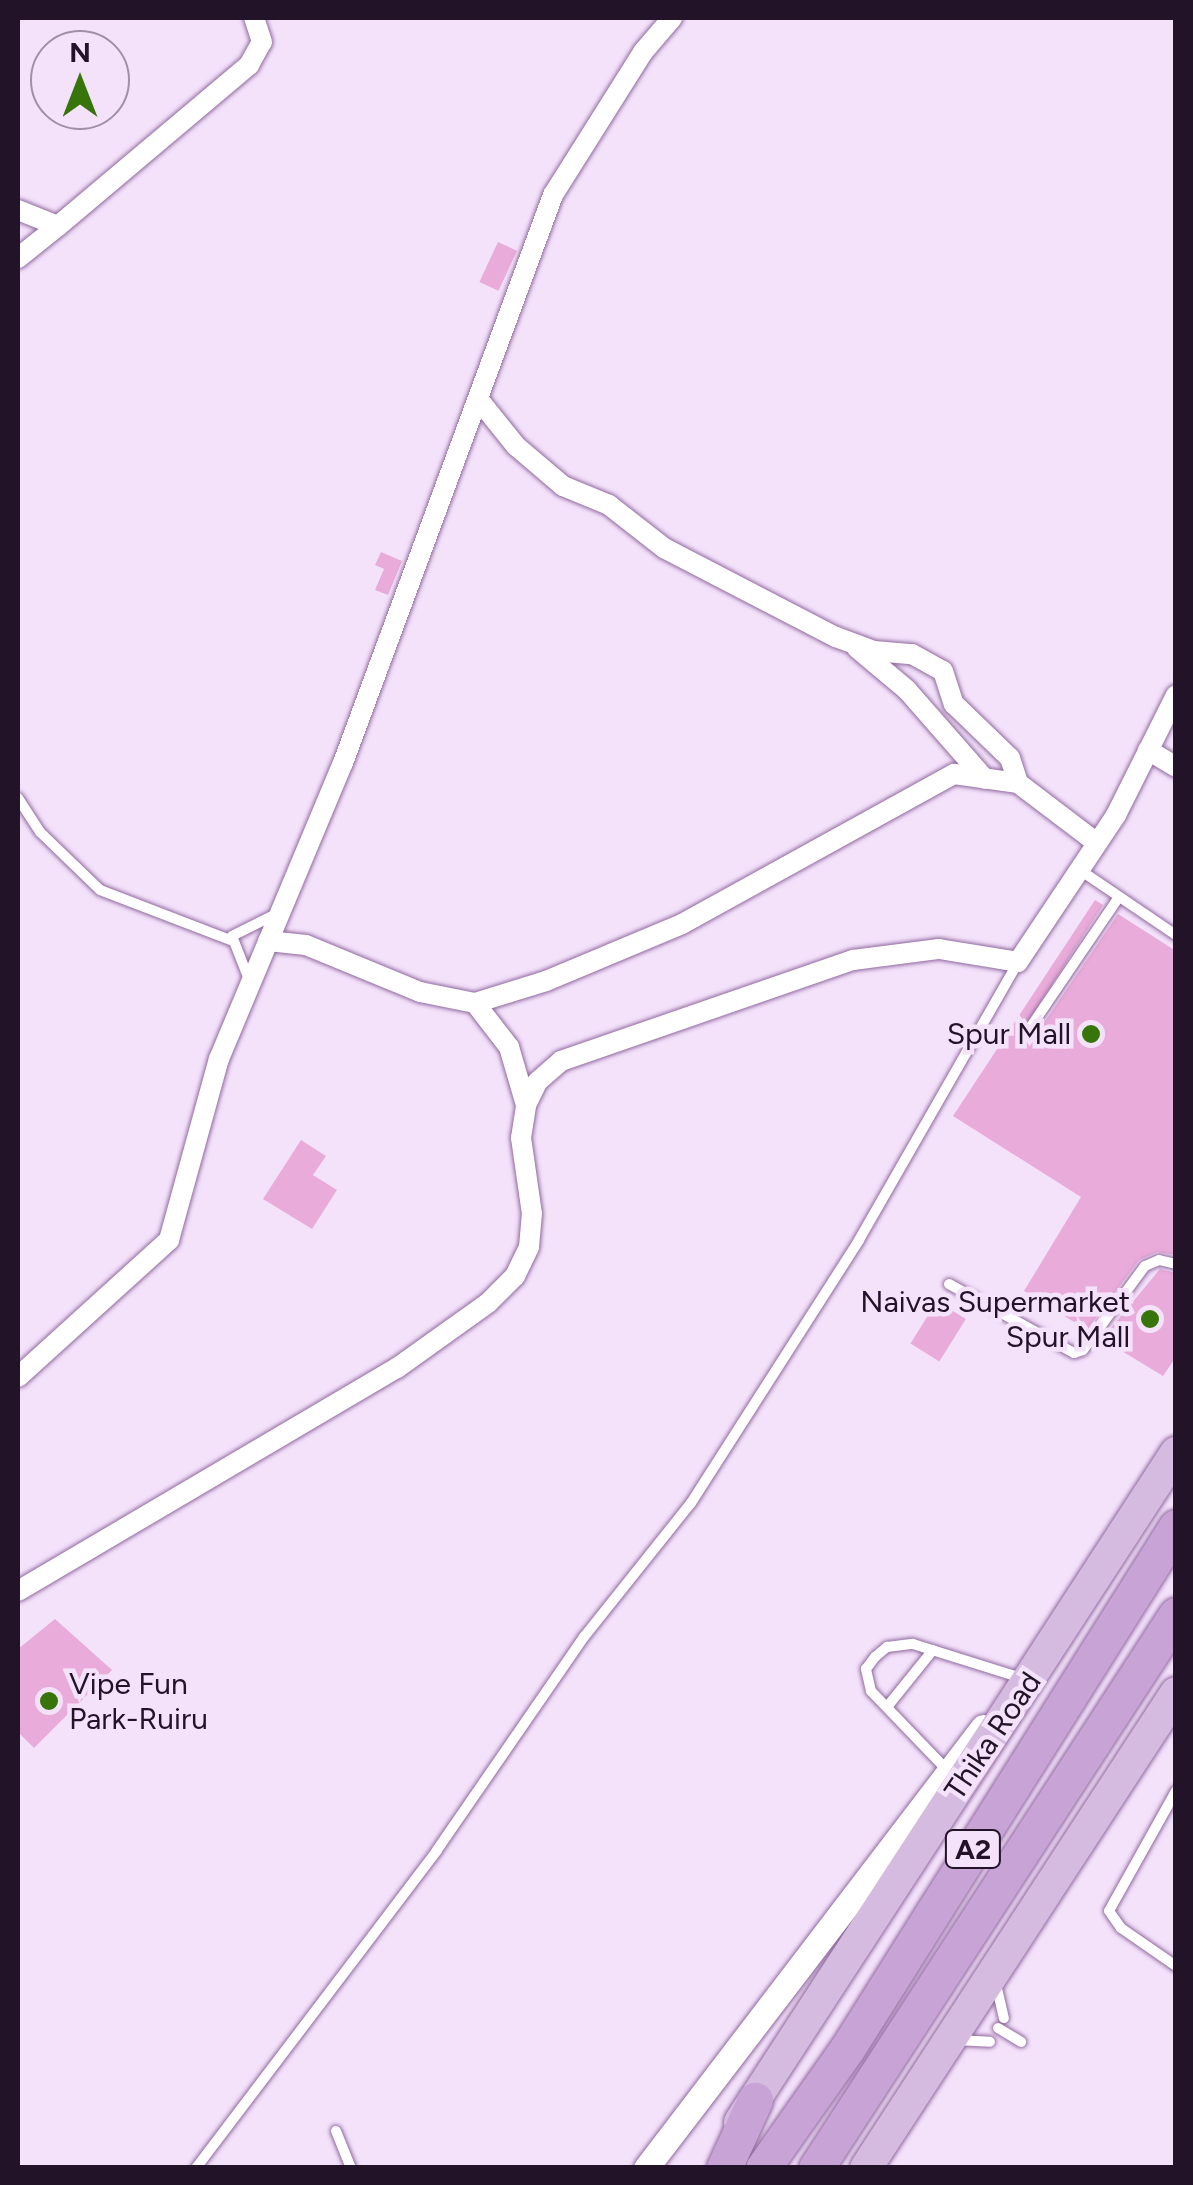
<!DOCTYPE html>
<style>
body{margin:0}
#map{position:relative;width:1193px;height:2185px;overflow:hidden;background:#f4e2fb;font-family:Figtree,sans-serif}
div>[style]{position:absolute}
.building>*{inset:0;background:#e9abd9;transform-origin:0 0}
.roads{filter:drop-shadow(0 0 2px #90699f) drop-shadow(0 0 2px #90699f)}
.service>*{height:10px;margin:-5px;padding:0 5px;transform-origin:5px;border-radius:5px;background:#fff}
.minor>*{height:20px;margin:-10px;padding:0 10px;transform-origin:10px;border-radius:10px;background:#fff}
.tertiary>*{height:25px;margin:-12.5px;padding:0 12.5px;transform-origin:12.5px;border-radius:12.5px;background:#fff}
.primary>*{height:32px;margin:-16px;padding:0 16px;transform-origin:16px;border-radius:16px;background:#d6bbe0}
.trunk>*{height:35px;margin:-17.5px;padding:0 17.5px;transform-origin:17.5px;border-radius:17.5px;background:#c8a4d6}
.dots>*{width:28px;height:28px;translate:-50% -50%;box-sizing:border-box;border:5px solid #f4e2fb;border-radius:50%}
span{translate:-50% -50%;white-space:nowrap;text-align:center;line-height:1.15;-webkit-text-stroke:9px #f4e2fb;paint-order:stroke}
.shield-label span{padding:2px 8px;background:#f4e2fb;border:2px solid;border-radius:8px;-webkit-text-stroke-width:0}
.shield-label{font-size:28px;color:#221328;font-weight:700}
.poi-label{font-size:30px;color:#221328}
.right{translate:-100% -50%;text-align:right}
.left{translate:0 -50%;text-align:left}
.street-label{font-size:30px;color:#221328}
.frame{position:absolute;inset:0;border:20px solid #221328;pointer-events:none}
.north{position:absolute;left:30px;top:30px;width:100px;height:100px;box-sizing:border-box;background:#f4e2fb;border:2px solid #a08fa7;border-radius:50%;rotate:0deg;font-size:28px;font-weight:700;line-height:40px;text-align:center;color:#221328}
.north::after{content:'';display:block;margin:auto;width:35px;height:45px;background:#377409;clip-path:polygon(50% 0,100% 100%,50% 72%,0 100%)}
</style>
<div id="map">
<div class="building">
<i style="left:498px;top:242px;width:21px;height:44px;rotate:25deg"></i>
<i style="clip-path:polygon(381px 552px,402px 561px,388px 595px,375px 590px,384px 569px,375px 565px)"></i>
<i style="clip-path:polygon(1095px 900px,1103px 905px,1024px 1028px,1039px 1030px,1118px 914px,1176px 951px,1176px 1255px,1157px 1252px,1139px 1260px,1087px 1330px,1024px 1291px,1081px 1197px,953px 1116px)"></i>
<i style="clip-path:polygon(301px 1140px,326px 1156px,313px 1175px,337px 1190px,312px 1229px,263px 1199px)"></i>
<i style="clip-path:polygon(1160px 1269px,1176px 1273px,1176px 1357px,1163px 1376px,1102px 1339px)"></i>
<i style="left:937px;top:1301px;width:34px;height:50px;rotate:32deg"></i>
<i style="clip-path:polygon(55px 1619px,112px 1670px,34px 1748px,18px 1732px,18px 1649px)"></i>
</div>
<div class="roads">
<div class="service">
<i style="left:18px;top:798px;width:40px;rotate:57.1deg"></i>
<i style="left:40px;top:832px;width:83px;rotate:44deg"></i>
<i style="left:100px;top:890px;width:142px;rotate:21deg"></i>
<i style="left:1080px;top:870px;width:116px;rotate:34.1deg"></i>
<i style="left:250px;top:982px;width:49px;rotate:-111.4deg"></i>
<i style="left:232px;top:936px;width:51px;rotate:-26.6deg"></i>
<i style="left:1032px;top:1025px;width:155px;rotate:-55.8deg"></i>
<i style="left:949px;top:1284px;width:143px;rotate:28.9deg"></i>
<i style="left:1074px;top:1353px;width:9px;rotate:-18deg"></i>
<i style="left:1083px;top:1350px;width:104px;rotate:-53.6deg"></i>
<i style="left:1145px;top:1266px;width:15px;rotate:-23deg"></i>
<i style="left:1159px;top:1260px;width:17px;rotate:13deg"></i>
<i style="left:887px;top:1707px;width:73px;rotate:-51.1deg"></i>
<i style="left:947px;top:1770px;width:110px;rotate:-133.9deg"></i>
<i style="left:871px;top:1691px;width:23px;rotate:-103deg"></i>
<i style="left:866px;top:1669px;width:15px;rotate:-53deg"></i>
<i style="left:875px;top:1657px;width:16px;rotate:-40deg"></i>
<i style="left:887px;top:1647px;width:26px;rotate:-7deg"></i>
<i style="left:913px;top:1644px;width:117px;rotate:17.4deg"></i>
<i style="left:1176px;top:1791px;width:137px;rotate:119.2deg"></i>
<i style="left:1109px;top:1911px;width:21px;rotate:55deg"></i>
<i style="left:1121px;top:1928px;width:67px;rotate:34.6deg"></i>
<i style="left:996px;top:1984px;width:35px;rotate:77deg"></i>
<i style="left:998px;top:2028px;width:27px;rotate:31deg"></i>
<i style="left:956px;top:2040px;width:34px;rotate:3deg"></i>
<i style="left:336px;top:2131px;width:40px;rotate:68deg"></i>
<i style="left:196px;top:2168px;width:399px;rotate:-52.8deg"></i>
<i style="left:437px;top:1850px;width:259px;rotate:-55.4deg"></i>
<i style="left:584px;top:1637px;width:171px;rotate:-51.4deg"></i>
<i style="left:691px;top:1503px;width:312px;rotate:-57.4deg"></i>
<i style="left:859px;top:1240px;width:320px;rotate:-60.2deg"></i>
</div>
<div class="minor">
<i style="left:18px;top:210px;width:43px;rotate:21.8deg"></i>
<i style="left:58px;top:226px;width:51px;rotate:141.3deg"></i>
<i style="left:58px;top:226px;width:250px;rotate:-40.1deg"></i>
<i style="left:249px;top:65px;width:26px;rotate:-61deg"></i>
<i style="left:262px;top:42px;width:25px;rotate:-108deg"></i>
<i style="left:479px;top:400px;width:59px;rotate:51.2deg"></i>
<i style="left:516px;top:446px;width:62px;rotate:40.4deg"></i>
<i style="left:563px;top:486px;width:50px;rotate:22.4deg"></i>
<i style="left:609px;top:505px;width:70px;rotate:38deg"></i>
<i style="left:664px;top:548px;width:194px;rotate:27.4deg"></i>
<i style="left:836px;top:637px;width:40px;rotate:20.2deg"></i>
<i style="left:874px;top:651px;width:38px;rotate:5deg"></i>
<i style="left:912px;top:654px;width:35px;rotate:29deg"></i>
<i style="left:943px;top:671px;width:35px;rotate:72deg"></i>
<i style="left:954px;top:704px;width:78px;rotate:44deg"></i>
<i style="left:1010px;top:758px;width:26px;rotate:72deg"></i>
<i style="left:857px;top:648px;width:65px;rotate:40deg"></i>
<i style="left:907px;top:690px;width:118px;rotate:48.8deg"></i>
<i style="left:1148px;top:750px;width:33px;rotate:31deg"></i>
<i style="left:268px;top:941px;width:38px;rotate:6deg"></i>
<i style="left:306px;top:945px;width:123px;rotate:22.4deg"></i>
<i style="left:420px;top:992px;width:56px;rotate:11.3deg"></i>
<i style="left:475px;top:1003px;width:74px;rotate:-17.2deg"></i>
<i style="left:546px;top:981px;width:147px;rotate:-22.7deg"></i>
<i style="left:682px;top:924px;width:311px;rotate:-28.9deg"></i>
<i style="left:954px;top:774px;width:65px;rotate:8deg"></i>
<i style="left:1018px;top:783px;width:99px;rotate:37.2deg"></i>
<i style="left:475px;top:1003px;width:56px;rotate:52.3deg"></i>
<i style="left:509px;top:1047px;width:60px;rotate:73.7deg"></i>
<i style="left:18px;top:1377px;width:204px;rotate:-42.2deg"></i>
<i style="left:169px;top:1240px;width:188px;rotate:-74.6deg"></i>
<i style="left:219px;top:1059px;width:321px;rotate:-67.3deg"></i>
<i style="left:343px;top:763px;width:606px;rotate:-69.71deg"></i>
<i style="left:553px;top:195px;width:169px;rotate:-57.8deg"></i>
<i style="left:643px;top:52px;width:45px;rotate:-49.5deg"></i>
<i style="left:18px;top:1591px;width:440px;rotate:-30.5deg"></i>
<i style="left:397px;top:1368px;width:112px;rotate:-35.5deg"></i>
<i style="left:488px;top:1303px;width:38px;rotate:-45deg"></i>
<i style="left:515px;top:1276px;width:32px;rotate:-64deg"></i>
<i style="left:529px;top:1247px;width:33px;rotate:-85deg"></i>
<i style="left:532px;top:1214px;width:77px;rotate:-98.2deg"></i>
<i style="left:521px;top:1138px;width:33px;rotate:-81deg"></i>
<i style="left:526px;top:1105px;width:25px;rotate:-64deg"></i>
<i style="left:537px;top:1082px;width:32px;rotate:-41deg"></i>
<i style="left:561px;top:1061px;width:309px;rotate:-19.1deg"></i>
<i style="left:853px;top:960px;width:87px;rotate:-7.3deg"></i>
<i style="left:939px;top:949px;width:80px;rotate:9.3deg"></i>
<i style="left:1018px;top:962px;width:177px;rotate:-56.3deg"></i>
<i style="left:1116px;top:815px;width:134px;rotate:-63.4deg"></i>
</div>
<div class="tertiary">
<i style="left:646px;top:2168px;width:555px;rotate:-52.61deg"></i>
</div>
<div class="primary">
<i style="left:740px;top:2122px;width:799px;rotate:-56.91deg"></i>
<i style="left:866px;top:2168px;width:567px;rotate:-56.87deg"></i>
</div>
<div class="trunk">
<i style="left:724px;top:2168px;width:75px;rotate:-65.5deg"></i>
<i style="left:763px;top:2168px;width:146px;rotate:-54.8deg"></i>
<i style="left:847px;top:2049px;width:617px;rotate:-57.78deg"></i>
<i style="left:816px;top:2168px;width:660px;rotate:-56.94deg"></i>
</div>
</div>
<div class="dots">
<i style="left:1091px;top:1034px;background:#377409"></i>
<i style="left:1150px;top:1319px;background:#377409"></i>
<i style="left:49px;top:1701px;background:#377409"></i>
</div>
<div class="shield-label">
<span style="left:973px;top:1849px">A2</span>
</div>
<div class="poi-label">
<span class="right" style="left:1071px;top:1034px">Spur Mall</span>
<span class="right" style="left:1130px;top:1319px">Naivas Supermarket<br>Spur Mall</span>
<span class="left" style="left:69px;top:1701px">Vipe Fun<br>Park-Ruiru</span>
</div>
<div class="street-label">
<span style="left:993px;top:1736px;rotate:-56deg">Thika Road</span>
</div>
<div class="frame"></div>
<div class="north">N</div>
</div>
